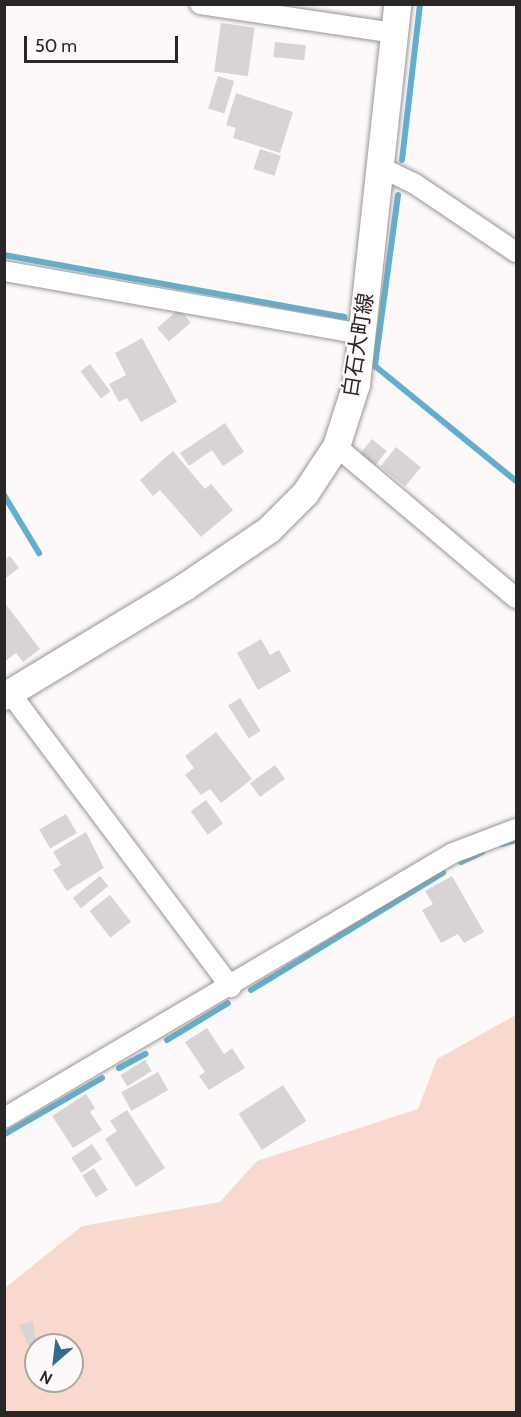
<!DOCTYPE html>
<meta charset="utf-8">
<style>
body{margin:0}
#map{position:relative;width:521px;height:1417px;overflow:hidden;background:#fdf9f8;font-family:Cabin,"Noto Sans JP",sans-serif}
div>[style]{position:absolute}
.green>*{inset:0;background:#f9d9ce}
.stream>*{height:6px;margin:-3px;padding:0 3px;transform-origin:3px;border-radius:3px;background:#61afd0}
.building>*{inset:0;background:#d7d4d3;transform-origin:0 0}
.roads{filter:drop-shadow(0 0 2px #989594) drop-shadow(0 0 2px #989594)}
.minor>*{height:20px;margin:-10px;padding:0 10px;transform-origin:10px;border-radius:10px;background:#fff}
.secondary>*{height:27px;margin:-13.5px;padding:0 13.5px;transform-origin:13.5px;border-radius:13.5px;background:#fff}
span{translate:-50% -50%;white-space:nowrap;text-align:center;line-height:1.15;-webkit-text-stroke:4.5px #fdf9f8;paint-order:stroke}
.street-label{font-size:21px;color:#282726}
.frame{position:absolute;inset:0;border:6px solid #282726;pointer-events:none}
.north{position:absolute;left:24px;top:1333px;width:60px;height:60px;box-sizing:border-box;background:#fdf9f8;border:2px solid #a8a5a4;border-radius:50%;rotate:208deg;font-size:16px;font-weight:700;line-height:24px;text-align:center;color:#282726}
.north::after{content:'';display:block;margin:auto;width:21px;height:27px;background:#326d85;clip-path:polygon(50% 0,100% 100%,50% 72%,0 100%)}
.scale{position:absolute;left:24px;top:36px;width:154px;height:27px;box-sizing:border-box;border:3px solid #282726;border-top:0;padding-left:8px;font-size:18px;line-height:21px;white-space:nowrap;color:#282726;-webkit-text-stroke:4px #fdf9f8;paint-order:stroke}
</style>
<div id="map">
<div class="green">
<i style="clip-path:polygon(evenodd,516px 1015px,516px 1412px,5px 1412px,5px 1288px,82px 1226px,220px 1202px,257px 1161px,418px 1109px,437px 1059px,516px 1015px,36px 1345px,72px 1345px,72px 1381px,36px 1381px,36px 1345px)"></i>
</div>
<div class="stream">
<i style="left:402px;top:160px;width:157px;rotate:-83.4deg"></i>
<i style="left:398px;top:195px;width:173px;rotate:97.7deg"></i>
<i style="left:375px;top:366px;width:182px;rotate:39.2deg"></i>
<i style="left:4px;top:255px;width:346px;rotate:10.3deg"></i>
<i style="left:4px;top:495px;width:68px;rotate:58.9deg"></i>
<i style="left:502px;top:844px;width:15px;rotate:-16deg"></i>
<i style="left:461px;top:862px;width:23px;rotate:-25deg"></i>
<i style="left:251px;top:990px;width:225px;rotate:-31.4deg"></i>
<i style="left:167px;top:1040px;width:71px;rotate:-31.2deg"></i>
<i style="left:119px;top:1068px;width:30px;rotate:-28deg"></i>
<i style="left:5px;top:1134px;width:112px;rotate:-30deg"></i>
</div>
<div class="building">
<i style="left:221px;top:23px;width:34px;height:49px;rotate:8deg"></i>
<i style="left:275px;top:42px;width:31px;height:15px;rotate:6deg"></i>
<i style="left:218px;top:76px;width:17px;height:34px;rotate:17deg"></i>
<i style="clip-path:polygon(236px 93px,293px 112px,280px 153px,233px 138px,236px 128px,226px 125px)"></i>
<i style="left:260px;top:149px;width:22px;height:21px;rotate:18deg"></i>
<i style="left:179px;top:309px;width:18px;height:29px;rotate:49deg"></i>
<i style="clip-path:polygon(142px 338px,177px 402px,141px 422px,127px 398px,119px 402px,109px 384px,126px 375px,115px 353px)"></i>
<i style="left:90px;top:364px;width:34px;height:12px;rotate:53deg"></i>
<i style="clip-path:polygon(225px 423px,244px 452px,223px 466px,212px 450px,189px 466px,180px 453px)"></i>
<i style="left:372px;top:439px;width:19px;height:19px;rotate:39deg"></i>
<i style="left:396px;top:447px;width:32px;height:25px;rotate:39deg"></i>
<i style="clip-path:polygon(173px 451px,205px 489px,211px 484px,233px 510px,201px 537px,160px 490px,153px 496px,140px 480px)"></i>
<i style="clip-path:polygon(10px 556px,19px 568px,4px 579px,4px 560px)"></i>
<i style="clip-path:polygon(4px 602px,40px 649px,23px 662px,16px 653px,4px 662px)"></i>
<i style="clip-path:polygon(261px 639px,270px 655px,279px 650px,291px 671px,258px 690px,237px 653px)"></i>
<i style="left:240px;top:698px;width:39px;height:14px;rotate:58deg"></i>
<i style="clip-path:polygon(216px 732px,252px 779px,221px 803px,210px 789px,201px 795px,185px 775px,194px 768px,185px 756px)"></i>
<i style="left:275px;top:765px;width:17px;height:31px;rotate:54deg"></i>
<i style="left:206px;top:800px;width:29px;height:19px;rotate:54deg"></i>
<i style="left:66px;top:814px;width:22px;height:31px;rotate:60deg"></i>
<i style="clip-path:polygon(86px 832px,104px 868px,67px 891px,53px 870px,61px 865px,53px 852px)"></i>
<i style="left:100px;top:876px;width:13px;height:35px;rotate:51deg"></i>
<i style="clip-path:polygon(452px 876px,484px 932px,464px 943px,458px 934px,441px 943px,422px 910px,433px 904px,425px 891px)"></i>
<i style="left:110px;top:895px;width:34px;height:26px;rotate:52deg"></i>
<i style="clip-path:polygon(207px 1028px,224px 1054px,232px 1048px,245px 1068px,209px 1090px,199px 1076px,205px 1072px,185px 1042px)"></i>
<i style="left:145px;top:1060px;width:13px;height:29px;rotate:58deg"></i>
<i style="left:158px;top:1072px;width:21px;height:42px;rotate:61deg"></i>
<i style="left:283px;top:1085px;width:43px;height:53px;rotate:57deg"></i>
<i style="clip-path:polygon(86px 1094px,95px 1108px,90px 1112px,102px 1130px,73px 1148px,52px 1116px)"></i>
<i style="clip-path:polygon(127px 1110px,165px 1168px,136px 1187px,105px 1139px,117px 1131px,110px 1121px)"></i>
<i style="left:92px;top:1144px;width:18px;height:25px;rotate:56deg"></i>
<i style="left:94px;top:1168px;width:26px;height:14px;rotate:58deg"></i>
<i style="clip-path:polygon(33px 1321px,36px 1343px,29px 1346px,19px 1325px)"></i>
</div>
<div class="roads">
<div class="minor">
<i style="left:200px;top:4px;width:196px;rotate:8.5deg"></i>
<i style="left:380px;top:167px;width:39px;rotate:26deg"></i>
<i style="left:415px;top:184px;width:122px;rotate:34deg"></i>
<i style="left:4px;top:271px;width:364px;rotate:10deg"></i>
<i style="left:336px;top:446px;width:236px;rotate:40.2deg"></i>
<i style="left:10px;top:693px;width:368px;rotate:53.1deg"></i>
<i style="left:4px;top:1118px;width:521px;rotate:-30.55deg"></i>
<i style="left:453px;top:853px;width:67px;rotate:-20.9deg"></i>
</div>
<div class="secondary">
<i style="left:4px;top:696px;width:210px;rotate:-31.2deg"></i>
<i style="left:184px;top:587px;width:102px;rotate:-34.2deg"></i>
<i style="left:268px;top:530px;width:52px;rotate:-45deg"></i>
<i style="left:305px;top:493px;width:56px;rotate:-56.6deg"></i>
<i style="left:336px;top:446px;width:65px;rotate:-72.1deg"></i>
<i style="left:356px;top:384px;width:382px;rotate:-83.8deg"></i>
</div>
</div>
<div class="street-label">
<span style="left:358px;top:345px;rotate:-81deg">白石大町線</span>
</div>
<div class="frame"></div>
<div class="north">N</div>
<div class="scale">50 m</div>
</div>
